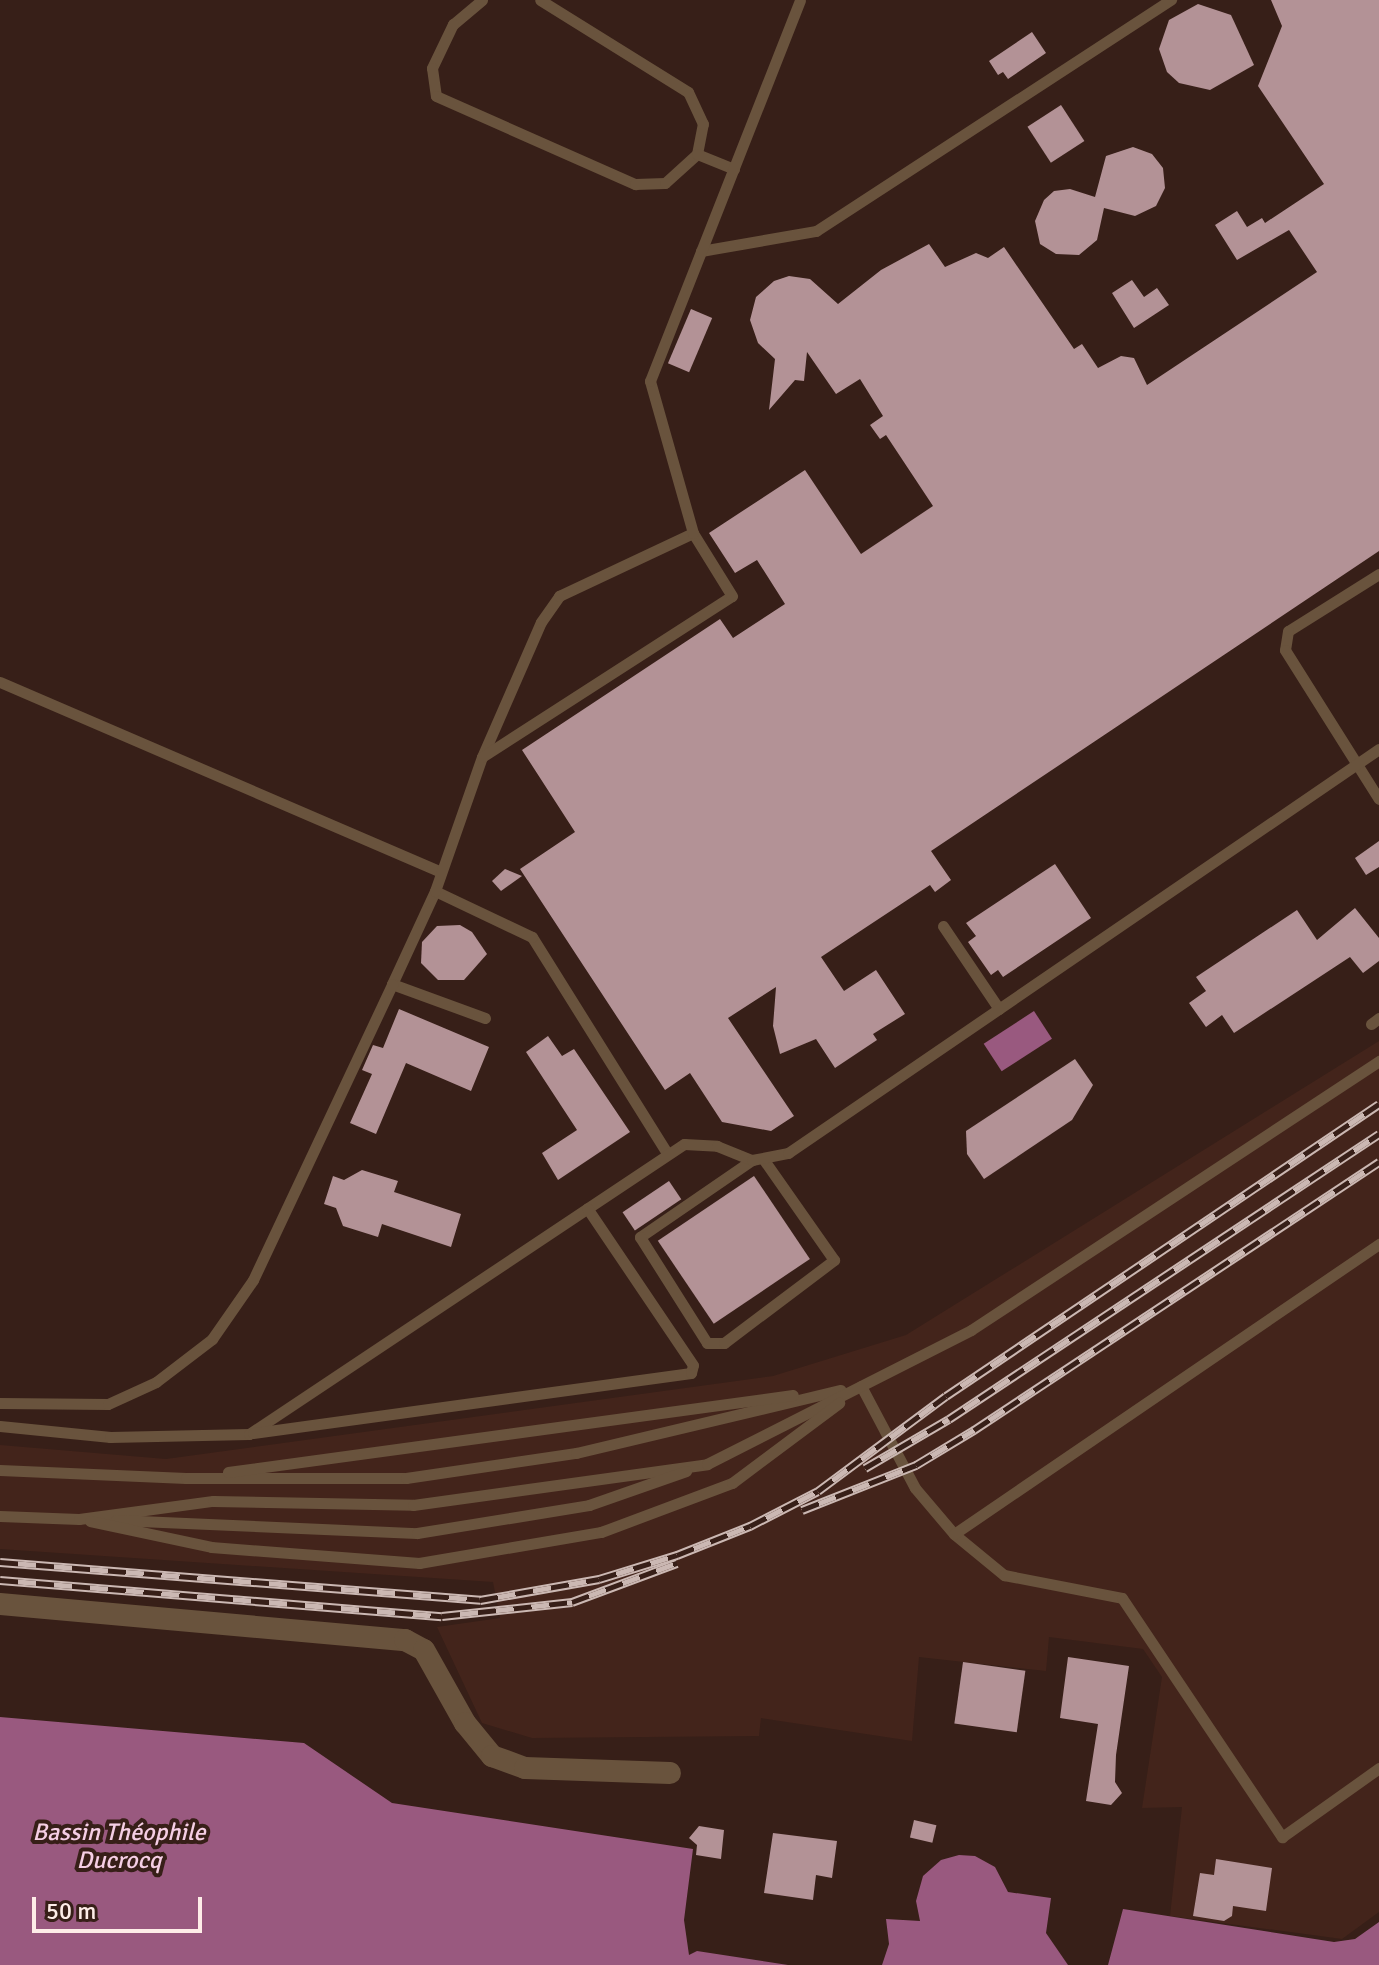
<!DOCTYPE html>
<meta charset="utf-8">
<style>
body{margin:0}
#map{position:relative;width:1379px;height:1965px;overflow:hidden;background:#371f18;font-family:Signika,sans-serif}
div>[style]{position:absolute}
.built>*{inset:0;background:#43241b}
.water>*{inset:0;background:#99597f;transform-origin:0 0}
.building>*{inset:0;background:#b39296;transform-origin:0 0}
.lane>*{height:11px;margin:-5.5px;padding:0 5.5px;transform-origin:5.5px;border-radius:5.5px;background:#69533d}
.street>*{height:22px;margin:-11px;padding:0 11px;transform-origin:11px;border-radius:11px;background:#69533d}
.rail>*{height:9px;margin-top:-4.5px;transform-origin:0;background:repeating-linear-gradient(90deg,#371f18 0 18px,#cbb8b3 0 36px);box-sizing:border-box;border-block:2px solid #cbb8b3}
span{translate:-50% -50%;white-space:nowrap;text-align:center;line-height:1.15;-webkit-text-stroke:8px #371f18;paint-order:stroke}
.water-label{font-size:24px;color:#f5cee4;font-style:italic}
.scale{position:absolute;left:32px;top:1897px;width:170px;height:36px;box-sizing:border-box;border:4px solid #feede8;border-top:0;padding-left:10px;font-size:24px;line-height:28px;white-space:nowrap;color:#feede8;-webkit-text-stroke:6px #371f18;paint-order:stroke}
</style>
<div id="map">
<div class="built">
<i style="clip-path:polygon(1379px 1041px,1379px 1912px,1342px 1939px,1170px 1916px,1182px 1807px,1142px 1808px,1162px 1677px,1143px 1649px,1049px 1637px,1046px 1671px,919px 1657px,912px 1741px,761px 1718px,759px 1736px,532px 1738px,482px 1723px,437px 1627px,500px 1618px,493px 1582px,0 1549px,0 1445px,166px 1459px,773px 1376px,906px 1335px)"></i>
</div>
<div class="water">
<i style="left:1034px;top:1011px;width:33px;height:60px;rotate:57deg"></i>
<i style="clip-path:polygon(0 1717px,304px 1743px,392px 1803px,693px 1849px,684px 1920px,689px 1955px,697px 1951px,788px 1965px,0 1965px)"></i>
<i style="clip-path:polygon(959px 1855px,975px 1856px,995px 1867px,1008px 1892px,1051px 1898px,1046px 1933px,1068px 1965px,882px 1965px,889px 1944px,886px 1919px,920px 1921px,916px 1901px,923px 1876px,941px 1860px)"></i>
<i style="clip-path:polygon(1123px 1909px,1334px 1942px,1355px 1939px,1379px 1922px,1379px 1965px,1108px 1965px)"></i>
</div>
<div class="building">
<i style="clip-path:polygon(1271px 0,1379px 0,1379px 551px,931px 851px,951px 880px,935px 892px,930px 885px,821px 957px,844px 991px,876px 970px,905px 1014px,873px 1034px,877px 1040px,835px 1068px,816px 1039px,780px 1054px,773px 1026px,776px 987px,728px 1018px,794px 1116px,771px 1131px,722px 1122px,690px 1073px,665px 1090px,520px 869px,575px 832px,522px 750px,720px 619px,733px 638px,785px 604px,757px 560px,735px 573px,709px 533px,805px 470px,861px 554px,933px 506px,886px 435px,880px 439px,870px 425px,883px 416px,860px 379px,836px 394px,807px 352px,804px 381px,795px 380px,769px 410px,775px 359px,758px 343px,750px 320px,756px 297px,774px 281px,789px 276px,810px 279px,838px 304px,881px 270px,929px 244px,945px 267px,976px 253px,988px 258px,1004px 247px,1074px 349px,1082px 344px,1098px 368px,1121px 356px,1134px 358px,1147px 385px,1317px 272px,1289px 230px,1237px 260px,1215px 225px,1237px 211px,1247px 227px,1262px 218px,1265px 223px,1324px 184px,1258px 86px,1282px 26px)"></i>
<i style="clip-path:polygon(1198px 4px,1231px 15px,1254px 65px,1210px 90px,1179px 83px,1167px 72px,1159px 49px,1169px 20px)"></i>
<i style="clip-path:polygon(1032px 32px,1046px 53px,1008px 79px,1003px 72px,998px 75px,989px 61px)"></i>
<i style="left:1061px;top:105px;width:43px;height:40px;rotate:57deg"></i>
<i style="clip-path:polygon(1133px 147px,1152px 154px,1163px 168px,1165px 188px,1156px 206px,1135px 216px,1104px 208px,1097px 240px,1079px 255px,1056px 254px,1040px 244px,1035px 221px,1044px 200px,1054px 191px,1070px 189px,1095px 197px,1106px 156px)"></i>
<i style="clip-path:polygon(1132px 280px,1144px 297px,1157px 288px,1169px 305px,1134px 328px,1112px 293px)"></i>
<i style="left:691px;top:309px;width:23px;height:59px;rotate:23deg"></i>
<i style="clip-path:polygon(1379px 841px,1379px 867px,1366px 875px,1355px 858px)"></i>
<i style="clip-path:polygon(1055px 864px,1091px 918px,1003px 977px,998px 970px,991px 975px,968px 942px,976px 936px,966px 923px)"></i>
<i style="clip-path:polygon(505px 869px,522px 876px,501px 891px,492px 881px)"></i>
<i style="clip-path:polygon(1355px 908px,1379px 938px,1379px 961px,1363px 973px,1350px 957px,1234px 1033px,1222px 1015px,1206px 1027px,1189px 1003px,1206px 991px,1196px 977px,1297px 910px,1317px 940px)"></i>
<i style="clip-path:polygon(460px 925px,472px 932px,487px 954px,464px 980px,438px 980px,421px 963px,422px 942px,437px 926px)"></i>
<i style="clip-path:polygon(399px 1009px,489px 1047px,471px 1091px,406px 1063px,376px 1134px,350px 1123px,372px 1074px,362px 1070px,373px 1045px,383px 1048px)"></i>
<i style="clip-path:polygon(548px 1036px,562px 1056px,574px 1049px,630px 1132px,558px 1180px,542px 1153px,577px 1130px,526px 1052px)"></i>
<i style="clip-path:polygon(1075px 1059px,1093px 1085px,1072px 1120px,984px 1179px,967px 1154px,966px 1131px)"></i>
<i style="clip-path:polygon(362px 1170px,398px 1181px,394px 1192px,461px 1214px,451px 1247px,382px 1224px,378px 1237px,343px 1226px,336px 1208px,324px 1204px,333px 1176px,344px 1180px)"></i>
<i style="left:754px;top:1176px;width:100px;height:116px;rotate:56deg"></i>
<i style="left:669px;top:1181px;width:22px;height:56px;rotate:56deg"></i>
<i style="clip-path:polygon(1068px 1657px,1129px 1666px,1116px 1755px,1115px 1782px,1122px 1793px,1111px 1805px,1086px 1801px,1098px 1724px,1060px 1718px)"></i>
<i style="left:963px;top:1662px;width:63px;height:62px;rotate:8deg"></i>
<i style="left:914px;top:1820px;width:23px;height:18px;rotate:13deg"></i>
<i style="clip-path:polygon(699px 1826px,724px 1830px,721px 1859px,696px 1855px,697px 1845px,689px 1838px)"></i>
<i style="clip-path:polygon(773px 1833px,837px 1841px,832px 1878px,816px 1875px,813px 1900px,764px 1893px)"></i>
<i style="clip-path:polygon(1216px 1859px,1272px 1868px,1266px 1911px,1233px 1906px,1232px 1916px,1224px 1921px,1193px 1916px,1200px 1873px,1214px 1875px)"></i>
</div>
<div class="lane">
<i style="left:482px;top:0;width:38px;rotate:140deg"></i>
<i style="left:453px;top:24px;width:49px;rotate:115.5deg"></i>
<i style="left:432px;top:68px;width:28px;rotate:82deg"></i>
<i style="left:436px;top:96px;width:218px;rotate:23.9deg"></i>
<i style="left:635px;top:184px;width:30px;rotate:-2deg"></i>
<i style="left:665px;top:183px;width:43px;rotate:-42.2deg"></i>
<i style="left:697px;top:154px;width:31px;rotate:-79deg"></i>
<i style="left:703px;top:124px;width:35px;rotate:-115deg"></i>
<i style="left:688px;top:92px;width:174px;rotate:-148.1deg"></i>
<i style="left:697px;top:154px;width:40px;rotate:22deg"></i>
<i style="left:701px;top:251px;width:117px;rotate:-9.9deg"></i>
<i style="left:816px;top:231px;width:424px;rotate:-33.1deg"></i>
<i style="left:1379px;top:574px;width:107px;rotate:147.9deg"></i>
<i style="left:1288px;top:631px;width:19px;rotate:99deg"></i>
<i style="left:1285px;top:650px;width:176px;rotate:57.8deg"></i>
<i style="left:0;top:682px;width:480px;rotate:23.3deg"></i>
<i style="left:482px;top:757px;width:147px;rotate:-66.4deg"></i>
<i style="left:541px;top:622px;width:32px;rotate:-55deg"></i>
<i style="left:559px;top:596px;width:148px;rotate:-25.2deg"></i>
<i style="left:435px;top:891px;width:102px;rotate:114.8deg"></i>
<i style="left:392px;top:984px;width:99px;rotate:20.1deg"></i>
<i style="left:943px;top:926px;width:100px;rotate:56deg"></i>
<i style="left:1371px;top:1024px;width:10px;rotate:-37deg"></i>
<i style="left:667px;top:1153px;width:255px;rotate:-122deg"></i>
<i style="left:532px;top:937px;width:107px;rotate:-154.6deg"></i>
<i style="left:435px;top:891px;width:142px;rotate:-70.7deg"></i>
<i style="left:482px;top:757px;width:297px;rotate:-32.8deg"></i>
<i style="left:732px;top:596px;width:74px;rotate:-121.8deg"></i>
<i style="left:693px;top:533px;width:158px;rotate:-105.8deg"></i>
<i style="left:650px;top:381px;width:409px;rotate:-68.5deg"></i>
<i style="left:752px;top:1160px;width:136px;rotate:145.5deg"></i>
<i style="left:640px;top:1237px;width:125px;rotate:57.7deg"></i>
<i style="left:707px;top:1343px;width:17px"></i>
<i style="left:724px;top:1343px;width:138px;rotate:-37deg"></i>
<i style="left:834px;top:1260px;width:122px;rotate:-125deg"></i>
<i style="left:861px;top:1386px;width:115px;rotate:62.1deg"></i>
<i style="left:915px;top:1488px;width:60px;rotate:49.7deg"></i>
<i style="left:954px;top:1534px;width:65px;rotate:39.4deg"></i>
<i style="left:1004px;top:1575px;width:120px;rotate:11deg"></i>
<i style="left:1122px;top:1598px;width:288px;rotate:56.2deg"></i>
<i style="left:1282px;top:1837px;width:119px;rotate:-35.4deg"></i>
<i style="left:0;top:1403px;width:108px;rotate:0.5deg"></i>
<i style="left:108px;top:1404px;width:53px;rotate:-24.6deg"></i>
<i style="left:156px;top:1382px;width:71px;rotate:-37.5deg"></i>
<i style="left:212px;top:1339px;width:72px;rotate:-55.2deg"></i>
<i style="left:253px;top:1280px;width:327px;rotate:-64.8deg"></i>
<i style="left:0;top:1426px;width:111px;rotate:5.7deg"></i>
<i style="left:110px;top:1437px;width:139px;rotate:-1.2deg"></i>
<i style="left:249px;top:1434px;width:523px;rotate:-33.69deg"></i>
<i style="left:684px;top:1144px;width:33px;rotate:3deg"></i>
<i style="left:717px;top:1146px;width:38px;rotate:22deg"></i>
<i style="left:752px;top:1160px;width:37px;rotate:-11deg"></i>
<i style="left:788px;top:1153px;width:716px;rotate:-34.36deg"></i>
<i style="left:253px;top:1433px;width:442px;rotate:-7.8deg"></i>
<i style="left:691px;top:1373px;width:8px;rotate:-76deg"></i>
<i style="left:693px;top:1365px;width:189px;rotate:-124deg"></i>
<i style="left:0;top:1470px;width:186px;rotate:2.5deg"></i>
<i style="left:186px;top:1478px;width:220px"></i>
<i style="left:406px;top:1478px;width:172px;rotate:-8.4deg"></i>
<i style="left:576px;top:1453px;width:272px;rotate:-13.4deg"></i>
<i style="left:228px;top:1472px;width:570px;rotate:-7.76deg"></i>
<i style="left:0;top:1516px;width:79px;rotate:2.2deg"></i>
<i style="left:79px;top:1519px;width:135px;rotate:-7.7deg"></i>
<i style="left:213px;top:1501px;width:200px;rotate:1.1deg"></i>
<i style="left:413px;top:1505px;width:297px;rotate:-7.9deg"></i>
<i style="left:707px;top:1464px;width:296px;rotate:-26.9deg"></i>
<i style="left:971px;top:1330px;width:489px;rotate:-33.4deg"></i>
<i style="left:116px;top:1520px;width:301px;rotate:2.5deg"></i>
<i style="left:417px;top:1533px;width:174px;rotate:-9.2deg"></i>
<i style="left:589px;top:1505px;width:103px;rotate:-19.3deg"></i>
<i style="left:90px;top:1521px;width:124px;rotate:12.1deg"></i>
<i style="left:211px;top:1547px;width:209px;rotate:4.4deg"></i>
<i style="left:419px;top:1563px;width:185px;rotate:-9.7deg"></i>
<i style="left:601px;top:1532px;width:140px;rotate:-20.5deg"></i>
<i style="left:732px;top:1483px;width:134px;rotate:-36.8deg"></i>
<i style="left:954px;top:1534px;width:515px;rotate:-34.31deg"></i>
</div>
<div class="street">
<i style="left:0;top:1604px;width:407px;rotate:5.1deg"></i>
<i style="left:405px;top:1640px;width:21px;rotate:28deg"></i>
<i style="left:424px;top:1650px;width:84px;rotate:60.7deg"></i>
<i style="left:465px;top:1723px;width:43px;rotate:50.7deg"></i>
<i style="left:492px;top:1756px;width:35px;rotate:20deg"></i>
<i style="left:525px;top:1768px;width:145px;rotate:2deg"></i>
</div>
<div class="rail">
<i style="left:865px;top:1468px;width:97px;rotate:-30.3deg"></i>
<i style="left:949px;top:1419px;width:516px;rotate:-33.54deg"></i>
<i style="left:802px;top:1510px;width:123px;rotate:-21.5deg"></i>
<i style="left:916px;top:1465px;width:68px;rotate:-31.1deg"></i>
<i style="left:974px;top:1430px;width:486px;rotate:-33.5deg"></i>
<i style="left:0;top:1562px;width:482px;rotate:4.5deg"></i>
<i style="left:480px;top:1600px;width:121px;rotate:-10deg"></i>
<i style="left:599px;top:1579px;width:82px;rotate:-17.1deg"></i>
<i style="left:677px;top:1555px;width:79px;rotate:-21.7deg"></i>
<i style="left:750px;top:1526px;width:76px;rotate:-27.2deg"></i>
<i style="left:818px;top:1491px;width:159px;rotate:-36.6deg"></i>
<i style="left:946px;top:1396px;width:522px;rotate:-33.99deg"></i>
<i style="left:0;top:1580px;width:443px;rotate:4.7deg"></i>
<i style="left:442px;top:1616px;width:131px;rotate:-6.1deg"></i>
<i style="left:572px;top:1602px;width:112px;rotate:-20.4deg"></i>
</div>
<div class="water-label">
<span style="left:119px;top:1847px">Bassin Théophile<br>Ducrocq</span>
</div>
<div class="scale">50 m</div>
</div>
